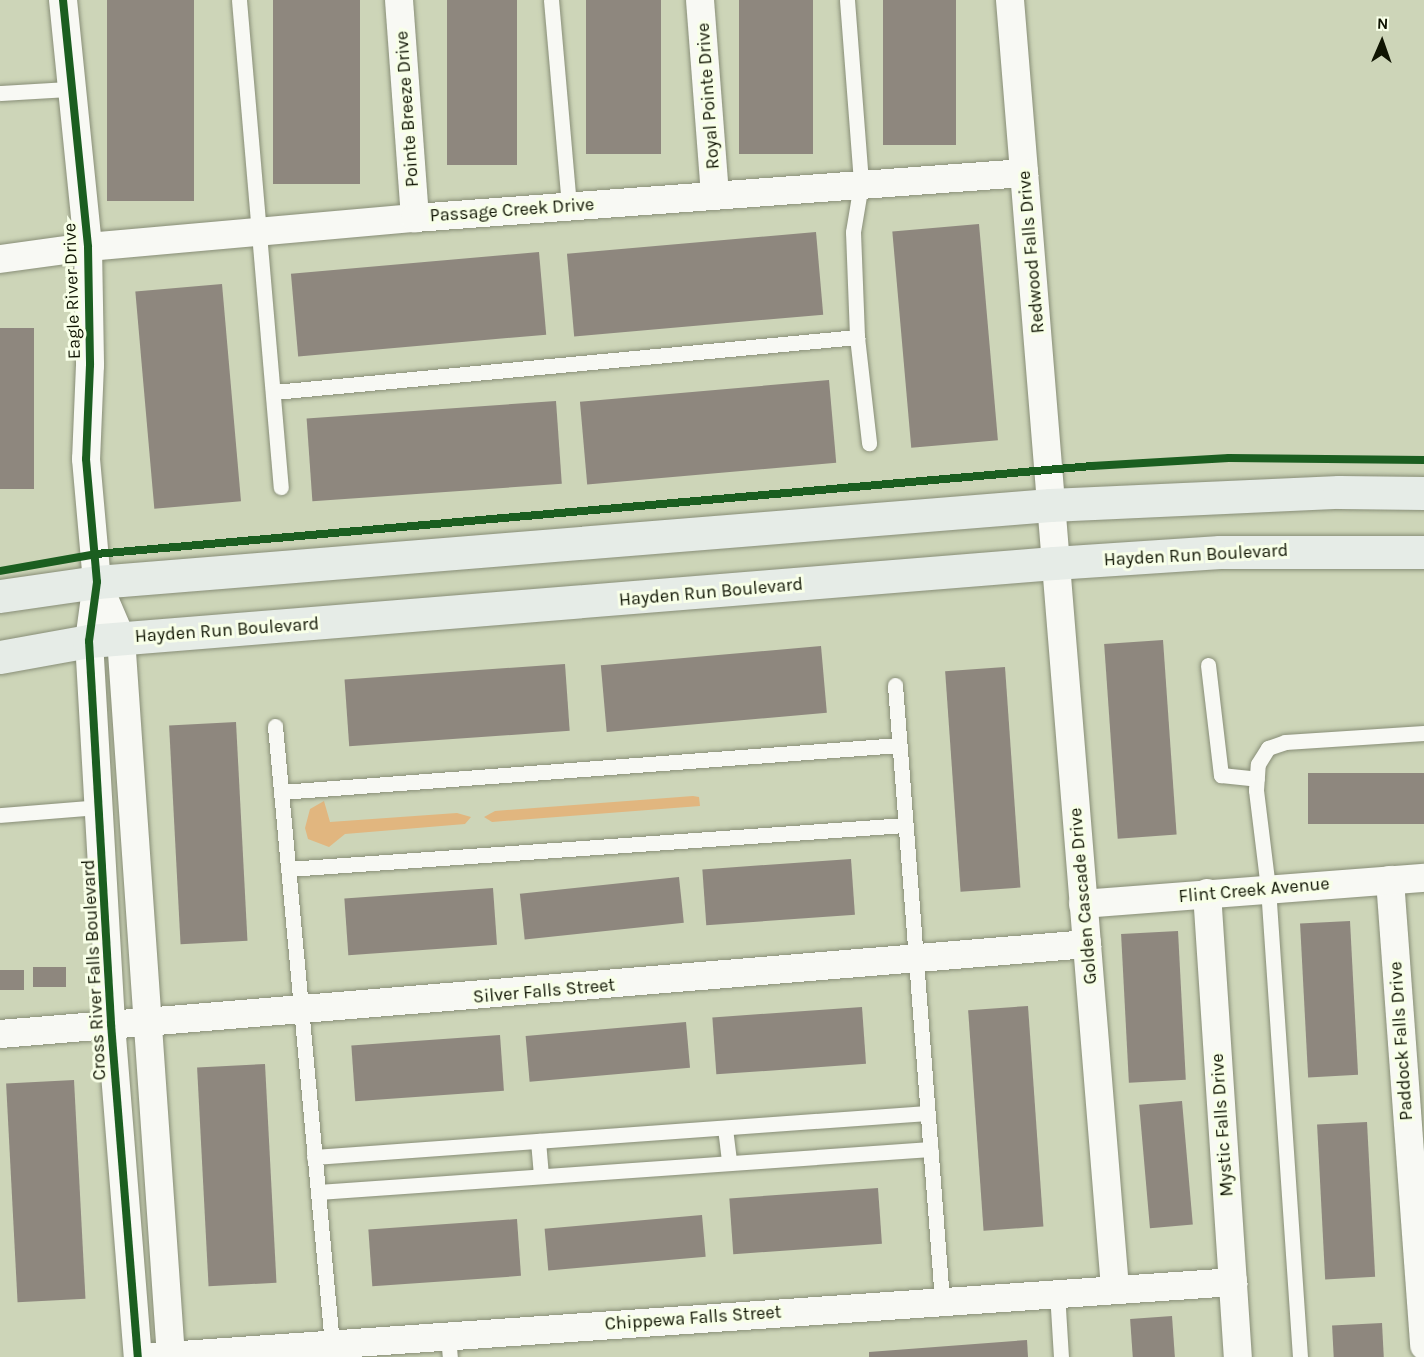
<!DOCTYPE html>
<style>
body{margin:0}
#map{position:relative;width:1424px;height:1357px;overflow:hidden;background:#cdd5b8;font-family:Karla,sans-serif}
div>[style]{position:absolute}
.green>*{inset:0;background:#e1b67f}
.building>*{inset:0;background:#8e877e;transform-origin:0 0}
.roads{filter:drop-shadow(0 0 2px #888e77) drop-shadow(0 0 2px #888e77)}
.lane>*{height:15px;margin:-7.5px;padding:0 7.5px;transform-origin:7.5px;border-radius:7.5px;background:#f8f9f4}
.street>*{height:28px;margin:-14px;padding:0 14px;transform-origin:14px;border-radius:14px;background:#f8f9f4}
.secondary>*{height:33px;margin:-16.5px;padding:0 16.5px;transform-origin:16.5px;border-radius:16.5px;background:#e6ece7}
.cycleway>*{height:8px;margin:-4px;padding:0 4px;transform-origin:4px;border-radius:4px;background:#1b5e20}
span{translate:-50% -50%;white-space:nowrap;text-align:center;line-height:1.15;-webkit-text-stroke:6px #f8ffe8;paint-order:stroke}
.street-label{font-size:18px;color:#0f1402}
.north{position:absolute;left:1352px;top:12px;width:60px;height:60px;-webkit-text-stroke:4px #f8ffe8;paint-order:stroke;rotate:2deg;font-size:16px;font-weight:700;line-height:24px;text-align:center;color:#0f1402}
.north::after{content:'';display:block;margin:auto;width:21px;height:27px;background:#0f1402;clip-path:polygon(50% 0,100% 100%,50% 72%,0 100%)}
</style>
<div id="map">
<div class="green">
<i style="clip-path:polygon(693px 796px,699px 797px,700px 806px,492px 822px,484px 817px,495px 811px)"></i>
<i style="clip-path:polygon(324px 801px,330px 822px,457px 813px,471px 817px,465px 824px,345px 834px,329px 847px,308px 839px,305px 828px,310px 809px)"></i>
</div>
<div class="building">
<i style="left:107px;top:0;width:87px;height:201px"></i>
<i style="left:273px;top:0;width:87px;height:184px"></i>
<i style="left:447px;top:0;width:70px;height:165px"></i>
<i style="left:586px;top:0;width:75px;height:154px"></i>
<i style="left:739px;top:0;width:74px;height:154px"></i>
<i style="left:883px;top:0;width:73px;height:145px"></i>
<i style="left:979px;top:224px;width:217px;height:87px;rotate:85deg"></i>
<i style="left:816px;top:232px;width:83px;height:250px;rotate:85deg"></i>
<i style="left:539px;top:252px;width:83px;height:249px;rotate:85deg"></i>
<i style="left:222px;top:284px;width:218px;height:87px;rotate:85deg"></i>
<i style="left:0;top:328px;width:34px;height:161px"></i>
<i style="left:829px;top:380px;width:83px;height:250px;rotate:85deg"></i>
<i style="left:556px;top:401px;width:83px;height:250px;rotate:86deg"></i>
<i style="left:1163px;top:640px;width:195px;height:59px;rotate:86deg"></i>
<i style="left:821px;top:646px;width:67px;height:221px;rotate:85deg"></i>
<i style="left:565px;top:664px;width:67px;height:221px;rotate:86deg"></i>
<i style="left:1005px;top:667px;width:221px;height:60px;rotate:86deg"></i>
<i style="left:236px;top:722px;width:219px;height:67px;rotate:87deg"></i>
<i style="left:1424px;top:773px;width:51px;height:116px;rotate:90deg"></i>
<i style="left:851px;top:859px;width:56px;height:149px;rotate:86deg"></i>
<i style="left:679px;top:877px;width:46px;height:160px;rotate:84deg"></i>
<i style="left:493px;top:888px;width:57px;height:149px;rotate:86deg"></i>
<i style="left:1350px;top:921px;width:154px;height:50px;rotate:87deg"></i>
<i style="left:1178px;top:931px;width:149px;height:57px;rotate:87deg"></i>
<i style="left:33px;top:967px;width:33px;height:20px"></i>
<i style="left:0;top:970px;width:24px;height:20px"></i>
<i style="left:1028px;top:1006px;width:221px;height:60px;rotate:86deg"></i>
<i style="left:862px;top:1007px;width:57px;height:150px;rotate:86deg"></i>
<i style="left:686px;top:1022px;width:46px;height:161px;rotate:85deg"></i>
<i style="left:500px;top:1035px;width:56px;height:149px;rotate:86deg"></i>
<i style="left:265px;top:1064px;width:219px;height:68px;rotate:87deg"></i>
<i style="left:74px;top:1080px;width:219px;height:68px;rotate:87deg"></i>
<i style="left:1182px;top:1101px;width:124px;height:43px;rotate:85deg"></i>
<i style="left:1367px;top:1122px;width:155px;height:50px;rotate:87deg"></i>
<i style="left:878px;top:1188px;width:56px;height:149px;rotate:86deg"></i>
<i style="left:702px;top:1215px;width:42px;height:158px;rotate:85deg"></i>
<i style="left:517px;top:1219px;width:57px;height:149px;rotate:86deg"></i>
<i style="left:1172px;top:1316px;width:41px;height:42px;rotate:86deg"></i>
<i style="left:1382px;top:1323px;width:34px;height:50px;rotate:87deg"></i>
<i style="clip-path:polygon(1027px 1340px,1028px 1357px,869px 1357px,869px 1352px)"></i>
</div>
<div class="roads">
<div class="lane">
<i style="left:239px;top:0;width:489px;rotate:85.1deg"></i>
<i style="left:551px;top:0;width:207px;rotate:85deg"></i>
<i style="left:847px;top:0;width:185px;rotate:85.6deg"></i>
<i style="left:861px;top:184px;width:49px;rotate:99.5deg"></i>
<i style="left:853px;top:232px;width:105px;rotate:87.8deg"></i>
<i style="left:857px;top:337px;width:107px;rotate:83.5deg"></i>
<i style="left:0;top:93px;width:69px;rotate:-3.3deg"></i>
<i style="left:274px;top:392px;width:586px;rotate:-5.39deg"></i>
<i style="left:1208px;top:665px;width:111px;rotate:83.3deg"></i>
<i style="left:1221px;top:775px;width:36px;rotate:6deg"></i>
<i style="left:895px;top:685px;width:617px;rotate:85.63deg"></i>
<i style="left:275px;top:726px;width:621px;rotate:84.73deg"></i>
<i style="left:281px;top:792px;width:620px;rotate:-4.35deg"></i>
<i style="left:0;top:815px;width:100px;rotate:-4.6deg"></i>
<i style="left:288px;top:869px;width:619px;rotate:-4.08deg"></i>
<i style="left:725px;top:1128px;width:35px;rotate:83deg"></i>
<i style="left:538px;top:1141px;width:35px;rotate:85deg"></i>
<i style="left:314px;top:1157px;width:615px;rotate:-4.11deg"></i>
<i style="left:318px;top:1192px;width:614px;rotate:-4.02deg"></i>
<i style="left:1057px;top:1292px;width:65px;rotate:86.5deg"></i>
<i style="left:448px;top:1336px;width:21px;rotate:85deg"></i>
<i style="left:1300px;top:1357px;width:470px;rotate:-93.9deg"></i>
<i style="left:1268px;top:888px;width:99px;rotate:-97deg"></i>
<i style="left:1256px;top:790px;width:26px;rotate:-86deg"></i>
<i style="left:1258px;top:764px;width:19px;rotate:-58deg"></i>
<i style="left:1268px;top:748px;width:18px;rotate:-19deg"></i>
<i style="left:1285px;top:742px;width:139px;rotate:-3.7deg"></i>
</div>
<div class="street">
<i style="left:63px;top:0;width:248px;rotate:84.2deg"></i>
<i style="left:88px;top:247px;width:118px;rotate:89deg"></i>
<i style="left:90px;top:365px;width:94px;rotate:92.4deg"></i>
<i style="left:86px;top:459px;width:123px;rotate:84.9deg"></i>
<i style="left:97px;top:582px;width:60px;rotate:97.7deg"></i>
<i style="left:89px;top:641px;width:384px;rotate:86.7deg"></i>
<i style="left:111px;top:1024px;width:334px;rotate:85.4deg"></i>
<i style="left:399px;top:0;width:219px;rotate:85.8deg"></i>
<i style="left:700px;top:0;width:194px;rotate:85.6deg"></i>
<i style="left:1010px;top:0;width:1292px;rotate:85.34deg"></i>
<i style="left:0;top:259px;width:89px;rotate:-7.8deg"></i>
<i style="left:88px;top:247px;width:328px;rotate:-5.1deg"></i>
<i style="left:415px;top:218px;width:611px;rotate:-4.23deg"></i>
<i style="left:97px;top:582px;width:61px;rotate:66.8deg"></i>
<i style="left:121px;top:638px;width:720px;rotate:86.02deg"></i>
<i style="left:1390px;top:880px;width:467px;rotate:85.8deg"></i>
<i style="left:1207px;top:893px;width:465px;rotate:86.2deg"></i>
<i style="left:1083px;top:904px;width:342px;rotate:-4.4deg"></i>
<i style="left:0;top:1034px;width:1091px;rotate:-4.73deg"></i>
<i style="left:153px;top:1357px;width:1083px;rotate:-3.97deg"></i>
</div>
<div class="secondary">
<i style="left:0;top:596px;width:98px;rotate:-8.2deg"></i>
<i style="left:97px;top:582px;width:956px;rotate:-4.62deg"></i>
<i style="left:1050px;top:505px;width:289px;rotate:-2.6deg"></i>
<i style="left:1339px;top:492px;width:85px;rotate:0.7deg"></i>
<i style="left:0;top:657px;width:90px;rotate:-10.2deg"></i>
<i style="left:89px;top:641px;width:968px;rotate:-4.62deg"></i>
<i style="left:1054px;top:563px;width:166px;rotate:-3.8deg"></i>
<i style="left:1220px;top:552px;width:204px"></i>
</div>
</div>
<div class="cycleway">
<i style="left:63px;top:0;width:248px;rotate:84.2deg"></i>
<i style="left:88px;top:247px;width:118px;rotate:89deg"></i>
<i style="left:90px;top:365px;width:94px;rotate:92.4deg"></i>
<i style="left:86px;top:459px;width:123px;rotate:84.9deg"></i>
<i style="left:97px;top:582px;width:60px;rotate:97.7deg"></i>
<i style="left:89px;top:641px;width:384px;rotate:86.7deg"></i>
<i style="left:111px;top:1024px;width:334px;rotate:85.4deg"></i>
<i style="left:0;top:571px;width:97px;rotate:-10deg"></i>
<i style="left:96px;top:554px;width:1000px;rotate:-5.05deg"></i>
<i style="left:1092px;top:466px;width:137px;rotate:-3.3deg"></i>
<i style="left:1229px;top:458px;width:195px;rotate:0.6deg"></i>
</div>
<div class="street-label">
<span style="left:708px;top:96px;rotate:-94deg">Royal Pointe Drive</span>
<span style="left:407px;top:109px;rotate:-94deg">Pointe Breeze Drive</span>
<span style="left:512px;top:210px;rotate:-4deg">Passage Creek Drive</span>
<span style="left:1031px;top:252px;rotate:-95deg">Redwood Falls Drive</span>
<span style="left:72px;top:291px;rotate:-92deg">Eagle River Drive</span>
<span style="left:1196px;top:555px;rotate:-3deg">Hayden Run Boulevard</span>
<span style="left:711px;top:592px;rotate:-5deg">Hayden Run Boulevard</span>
<span style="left:227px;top:630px;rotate:-4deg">Hayden Run Boulevard</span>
<span style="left:1254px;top:890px;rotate:-5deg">Flint Creek Avenue</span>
<span style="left:1083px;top:896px;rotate:-95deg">Golden Cascade Drive</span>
<span style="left:94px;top:970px;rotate:-93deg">Cross River Falls Boulevard</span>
<span style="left:544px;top:991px;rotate:-5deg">Silver Falls Street</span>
<span style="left:1401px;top:1041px;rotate:-94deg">Paddock Falls Drive</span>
<span style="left:1222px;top:1125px;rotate:-94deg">Mystic Falls Drive</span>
<span style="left:693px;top:1318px;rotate:-4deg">Chippewa Falls Street</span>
</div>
<div class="north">N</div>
</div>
